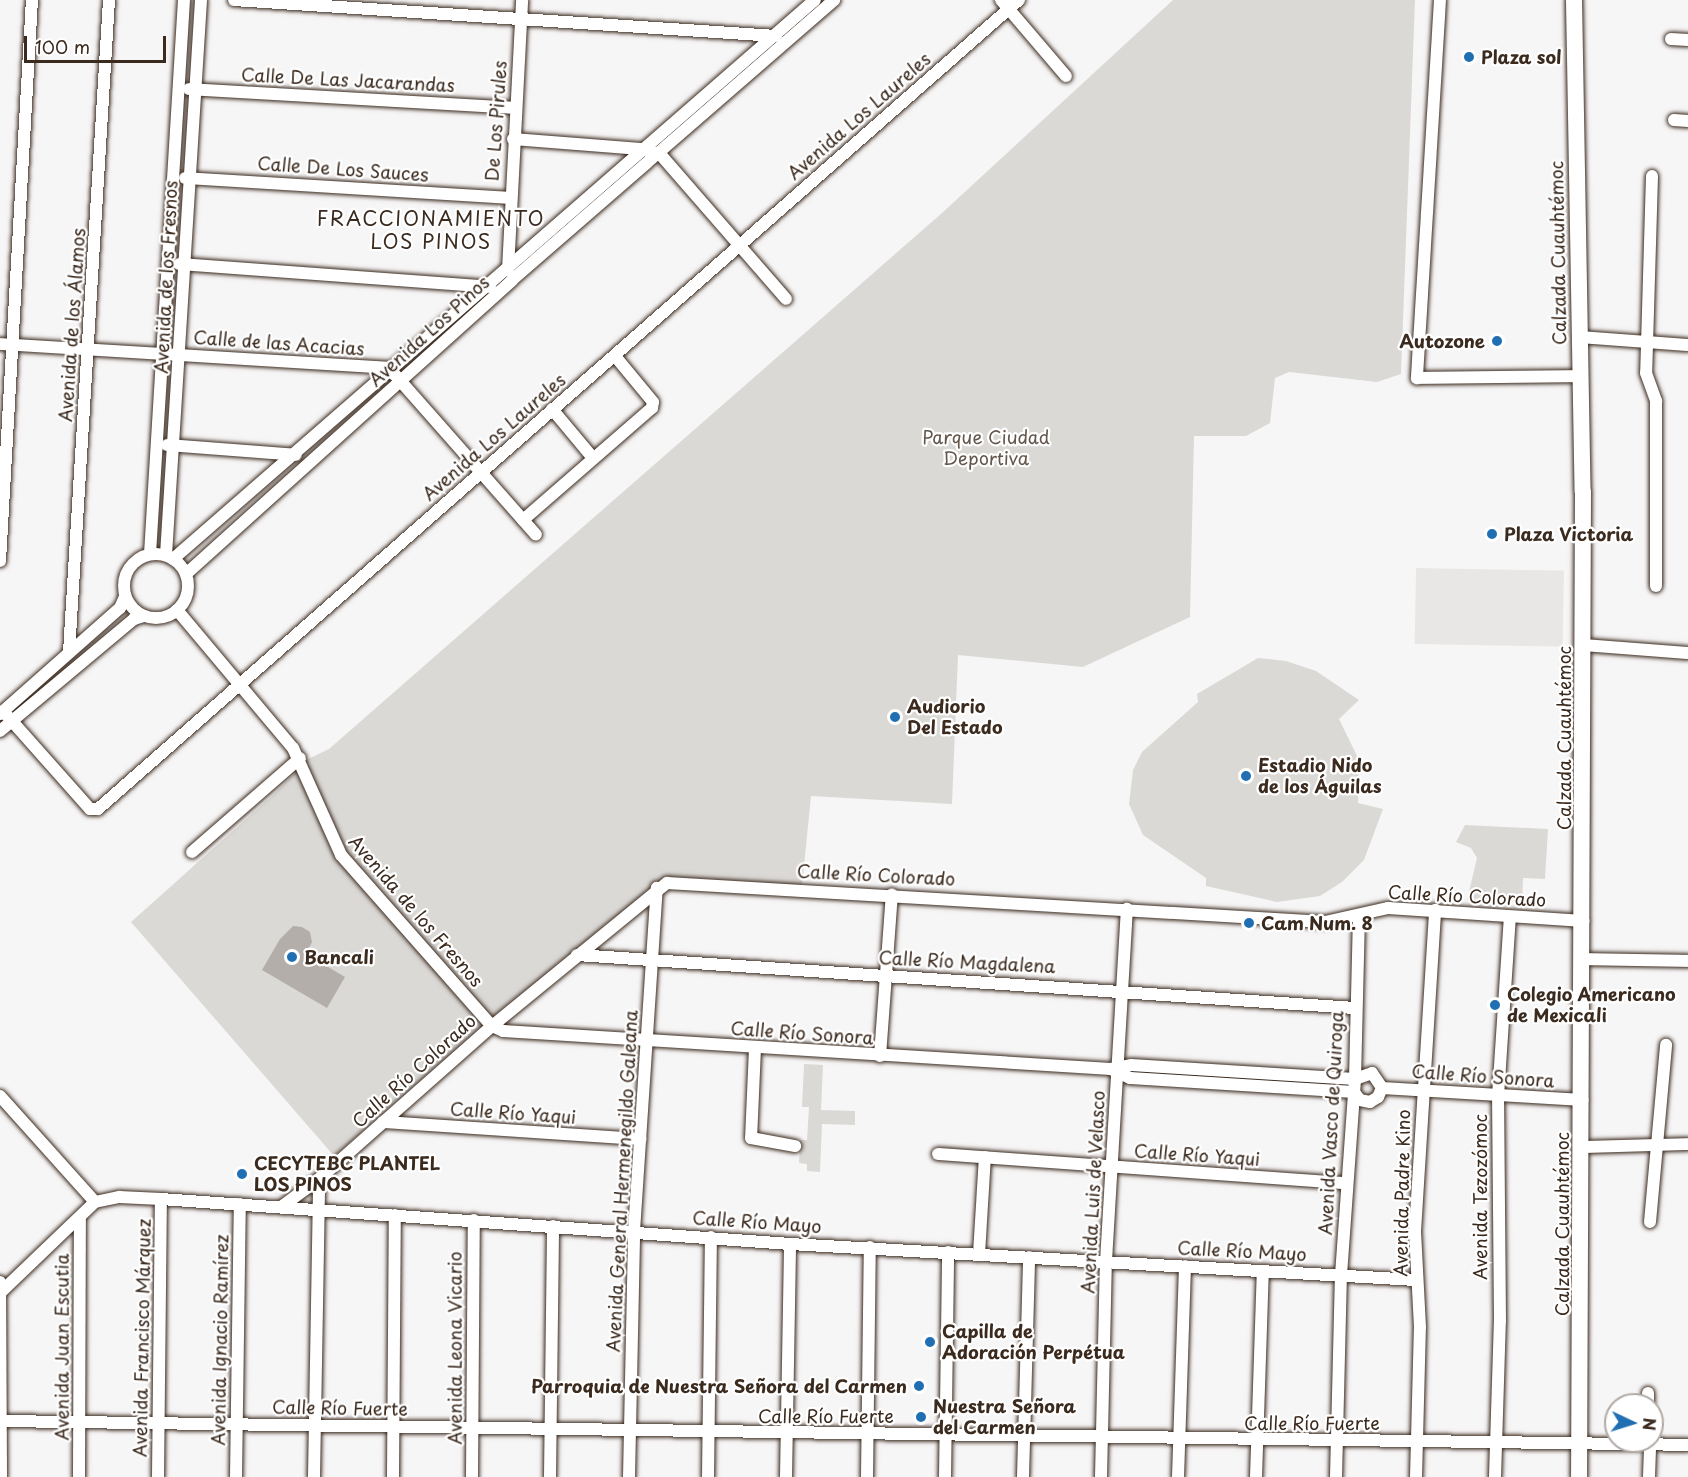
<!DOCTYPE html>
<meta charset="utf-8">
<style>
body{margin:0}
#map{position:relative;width:1688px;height:1477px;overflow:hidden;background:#f7f6f6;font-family:"Playpen Sans",sans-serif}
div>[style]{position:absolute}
.built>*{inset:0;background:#e9e7e6;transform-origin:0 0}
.green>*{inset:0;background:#dbd9d6}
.water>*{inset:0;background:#b4aeaa}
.roads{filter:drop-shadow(0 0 2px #3b2a1e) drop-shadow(0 0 2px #3b2a1e)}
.minor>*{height:12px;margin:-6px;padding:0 6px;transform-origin:6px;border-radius:6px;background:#fff}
.minor>.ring{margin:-6px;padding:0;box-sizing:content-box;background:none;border:12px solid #fff;border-radius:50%}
.major>*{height:16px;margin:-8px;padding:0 8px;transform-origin:8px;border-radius:8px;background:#fff}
.dots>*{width:16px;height:16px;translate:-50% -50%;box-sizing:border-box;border:3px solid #fff;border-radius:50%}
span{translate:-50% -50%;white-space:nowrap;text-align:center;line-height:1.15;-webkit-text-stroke:4.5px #fff;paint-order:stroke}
.poi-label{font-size:18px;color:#3b2a1e;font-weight:700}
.left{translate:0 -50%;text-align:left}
.right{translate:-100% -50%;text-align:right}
.street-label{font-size:18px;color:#3b2a1e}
.park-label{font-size:18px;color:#63564c}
.neighbourhood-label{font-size:20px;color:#3b2a1e;letter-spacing:1.5px}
.north{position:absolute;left:1604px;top:1393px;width:60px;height:60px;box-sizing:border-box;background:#fff;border:2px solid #b1aaa5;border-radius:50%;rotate:94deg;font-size:16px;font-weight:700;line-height:24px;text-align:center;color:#3b2a1e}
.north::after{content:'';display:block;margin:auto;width:21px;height:27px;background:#1f6fb2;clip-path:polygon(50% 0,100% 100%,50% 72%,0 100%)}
.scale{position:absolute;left:24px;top:36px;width:142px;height:27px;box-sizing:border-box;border:3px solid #3b2a1e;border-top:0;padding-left:8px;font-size:18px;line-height:21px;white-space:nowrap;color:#3b2a1e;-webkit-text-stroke:4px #fff;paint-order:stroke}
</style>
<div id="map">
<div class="built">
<i style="left:1416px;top:568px;width:148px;height:76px;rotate:1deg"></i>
</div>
<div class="green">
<i style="clip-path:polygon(1173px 0,1415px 0,1401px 374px,1377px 382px,1289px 372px,1275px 378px,1270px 423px,1246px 436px,1194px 436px,1190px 617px,1083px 667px,958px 655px,952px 804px,811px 796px,802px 886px,659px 883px,483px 1026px,334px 1156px,131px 922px,273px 795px,297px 771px,296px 765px,329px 749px,942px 213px)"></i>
<i style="clip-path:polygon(1258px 658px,1286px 661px,1316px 671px,1359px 700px,1339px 719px,1359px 760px,1358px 803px,1383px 809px,1364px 860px,1342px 882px,1320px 896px,1277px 902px,1206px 886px,1206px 878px,1143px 835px,1129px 804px,1133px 770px,1142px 752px,1198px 702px,1197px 694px)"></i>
<i style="clip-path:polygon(1465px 825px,1548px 829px,1545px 879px,1523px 878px,1522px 902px,1467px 900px,1477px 858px,1471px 848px,1456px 842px)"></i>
<i style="clip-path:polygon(804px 1064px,823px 1065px,821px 1110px,855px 1111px,855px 1125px,822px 1124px,820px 1172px,807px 1171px,807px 1164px,799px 1163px,800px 1140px,807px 1140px,809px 1107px,802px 1107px)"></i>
</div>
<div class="water">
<i style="clip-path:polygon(293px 926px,302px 927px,310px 932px,312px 942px,306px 954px,345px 977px,327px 1008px,262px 970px,280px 939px)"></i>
</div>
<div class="roads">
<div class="minor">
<i style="left:234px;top:0;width:543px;rotate:3.8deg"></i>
<i style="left:1001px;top:0;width:100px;rotate:49.5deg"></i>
<i style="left:1440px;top:0;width:379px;rotate:93.5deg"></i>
<i style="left:1417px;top:378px;width:164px;rotate:-0.7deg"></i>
<i style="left:1671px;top:39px;width:17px;rotate:3deg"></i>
<i style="left:189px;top:89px;width:327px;rotate:3.3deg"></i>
<i style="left:1674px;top:120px;width:14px;rotate:4deg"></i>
<i style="left:513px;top:139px;width:128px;rotate:4.5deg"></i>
<i style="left:641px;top:149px;width:20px;rotate:15deg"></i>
<i style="left:660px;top:154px;width:192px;rotate:49deg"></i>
<i style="left:1652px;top:176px;width:197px;rotate:91.7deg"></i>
<i style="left:1646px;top:373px;width:30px;rotate:70deg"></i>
<i style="left:1656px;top:401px;width:185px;rotate:90deg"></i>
<i style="left:185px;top:178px;width:325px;rotate:3.5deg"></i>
<i style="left:179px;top:264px;width:312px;rotate:4.2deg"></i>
<i style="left:508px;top:270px;width:270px;rotate:-87deg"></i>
<i style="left:1579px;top:337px;width:109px;rotate:4.2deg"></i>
<i style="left:0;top:344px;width:390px;rotate:3.5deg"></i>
<i style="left:389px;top:368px;width:222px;rotate:48.6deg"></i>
<i style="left:552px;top:409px;width:64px;rotate:50.1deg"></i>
<i style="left:167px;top:445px;width:129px;rotate:4.4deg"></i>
<i style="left:523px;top:520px;width:171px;rotate:-41deg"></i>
<i style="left:652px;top:408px;width:6px;rotate:-81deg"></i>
<i style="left:653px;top:402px;width:60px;rotate:-129.6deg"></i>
<i class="ring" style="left:124px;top:554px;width:52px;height:52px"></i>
<i style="left:150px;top:554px;width:555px;rotate:-86.49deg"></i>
<i style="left:166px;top:555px;width:556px;rotate:-86.39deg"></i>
<i style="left:173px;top:559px;width:851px;rotate:-41.05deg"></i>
<i style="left:0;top:561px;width:562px;rotate:-86.74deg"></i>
<i style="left:186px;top:574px;width:439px;rotate:-42deg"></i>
<i style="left:512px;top:280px;width:427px;rotate:-41deg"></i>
<i style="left:177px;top:610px;width:180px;rotate:50deg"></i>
<i style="left:293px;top:748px;width:117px;rotate:65.8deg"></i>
<i style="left:341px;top:855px;width:228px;rotate:48.6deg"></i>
<i style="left:492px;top:1026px;width:12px;rotate:24deg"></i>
<i style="left:503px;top:1031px;width:609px;rotate:3.58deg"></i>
<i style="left:1111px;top:1069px;width:20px;rotate:-11deg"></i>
<i style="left:1131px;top:1065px;width:224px;rotate:3.6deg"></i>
<i style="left:1355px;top:1079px;width:18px;rotate:-19deg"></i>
<i style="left:1372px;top:1073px;width:18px;rotate:56deg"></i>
<i style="left:1382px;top:1088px;width:10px;rotate:114deg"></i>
<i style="left:1378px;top:1097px;width:9px;rotate:148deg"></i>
<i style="left:1370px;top:1102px;width:10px;rotate:-169deg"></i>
<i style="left:1360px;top:1100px;width:10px;rotate:-127deg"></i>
<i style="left:1354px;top:1092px;width:224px;rotate:-176.4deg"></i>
<i style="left:1130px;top:1078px;width:21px;rotate:-155deg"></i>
<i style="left:1583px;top:645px;width:105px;rotate:4.4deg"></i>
<i style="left:69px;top:652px;width:653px;rotate:-86.49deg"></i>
<i style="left:3px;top:711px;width:131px;rotate:48.4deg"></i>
<i style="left:90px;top:809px;width:8px"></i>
<i style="left:98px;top:809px;width:1226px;rotate:-41.3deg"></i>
<i style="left:0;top:714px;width:160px;rotate:-41.5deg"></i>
<i style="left:120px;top:608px;width:12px;rotate:-66deg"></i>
<i style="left:0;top:731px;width:175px;rotate:-39.9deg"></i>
<i style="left:134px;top:619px;width:10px;rotate:-17deg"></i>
<i style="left:192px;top:852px;width:143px;rotate:-41deg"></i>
<i style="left:577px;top:955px;width:779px;rotate:3.9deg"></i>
<i style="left:1584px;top:959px;width:104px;rotate:1.1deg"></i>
<i style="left:755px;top:1048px;width:90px;rotate:92.5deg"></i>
<i style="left:751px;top:1138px;width:45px;rotate:10.3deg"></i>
<i style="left:880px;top:1056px;width:162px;rotate:-85.8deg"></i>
<i style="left:1382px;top:1088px;width:201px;rotate:3.4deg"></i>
<i style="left:0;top:1096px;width:142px;rotate:48.1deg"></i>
<i style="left:383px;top:1122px;width:258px;rotate:3.8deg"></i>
<i style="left:1582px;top:1147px;width:106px;rotate:-1.6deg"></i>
<i style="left:938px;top:1154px;width:410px;rotate:4.1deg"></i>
<i style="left:95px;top:1202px;width:25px;rotate:-12deg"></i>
<i style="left:119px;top:1197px;width:42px;rotate:2.7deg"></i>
<i style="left:161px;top:1199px;width:631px;rotate:4.09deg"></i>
<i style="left:790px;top:1244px;width:628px;rotate:3.29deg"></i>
<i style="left:281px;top:1207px;width:47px;rotate:-36.4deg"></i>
<i style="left:319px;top:1179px;width:231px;rotate:-41.5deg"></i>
<i style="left:492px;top:1026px;width:226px;rotate:-39.3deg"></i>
<i style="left:667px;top:883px;width:659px;rotate:3.39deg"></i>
<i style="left:1325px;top:922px;width:65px;rotate:-12.5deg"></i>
<i style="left:1388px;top:908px;width:196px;rotate:3.8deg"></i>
<i style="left:1650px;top:1222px;width:178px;rotate:-84.8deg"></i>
<i style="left:979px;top:1254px;width:97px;rotate:-86.5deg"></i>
<i style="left:0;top:1282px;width:195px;rotate:89.7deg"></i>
<i style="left:0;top:1293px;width:132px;rotate:-43.8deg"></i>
<i style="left:1648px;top:1393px;width:12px;rotate:90deg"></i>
<i style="left:0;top:1421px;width:1688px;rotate:0.81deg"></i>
<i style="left:79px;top:1477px;width:259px;rotate:-89.8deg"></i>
<i style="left:158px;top:1477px;width:278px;rotate:-89.4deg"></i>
<i style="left:236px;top:1477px;width:273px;rotate:-89.2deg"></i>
<i style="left:314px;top:1477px;width:298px;rotate:-89deg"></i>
<i style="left:393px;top:1477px;width:262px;rotate:-89.6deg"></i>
<i style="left:472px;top:1477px;width:257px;rotate:-89.6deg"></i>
<i style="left:550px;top:1477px;width:251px;rotate:-89.3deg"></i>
<i style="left:629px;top:1477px;width:246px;rotate:-88.8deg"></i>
<i style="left:634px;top:1231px;width:344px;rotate:-86.2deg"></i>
<i style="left:708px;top:1477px;width:240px;rotate:-89.3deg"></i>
<i style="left:786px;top:1477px;width:233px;rotate:-89deg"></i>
<i style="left:867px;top:1477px;width:230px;rotate:-89.3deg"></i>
<i style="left:945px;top:1477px;width:225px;rotate:-89.2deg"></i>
<i style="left:1023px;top:1477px;width:220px;rotate:-88.4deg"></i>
<i style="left:1101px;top:1477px;width:216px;rotate:-88.7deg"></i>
<i style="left:1106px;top:1261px;width:353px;rotate:-86.6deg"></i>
<i style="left:1178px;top:1477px;width:211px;rotate:-88.1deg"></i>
<i style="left:1256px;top:1477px;width:206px;rotate:-88.1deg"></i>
<i style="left:1336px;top:1477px;width:202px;rotate:-88.6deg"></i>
<i style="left:1341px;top:1275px;width:196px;rotate:-85.9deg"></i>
<i style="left:1355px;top:1079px;width:163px;rotate:-88.6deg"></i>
<i style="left:1416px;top:1477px;width:150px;rotate:-88.5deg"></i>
<i style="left:1420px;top:1327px;width:96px;rotate:-93deg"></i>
<i style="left:1415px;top:1231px;width:322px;rotate:-86.4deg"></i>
<i style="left:1495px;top:1477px;width:156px;rotate:-88.2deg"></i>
<i style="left:1500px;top:1321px;width:225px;rotate:-90.5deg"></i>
<i style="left:1498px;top:1096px;width:179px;rotate:-86.2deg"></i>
<i style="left:1649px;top:1477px;width:36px;rotate:-88deg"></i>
</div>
<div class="major">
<i style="left:1574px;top:0;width:492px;rotate:89deg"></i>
<i style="left:1583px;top:492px;width:985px;rotate:90.23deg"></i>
</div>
</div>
<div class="dots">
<i style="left:1469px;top:57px;background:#1f6fb2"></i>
<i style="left:1497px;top:341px;background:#1f6fb2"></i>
<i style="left:1492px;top:534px;background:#1f6fb2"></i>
<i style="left:895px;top:717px;background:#1f6fb2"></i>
<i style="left:1246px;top:776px;background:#1f6fb2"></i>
<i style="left:1249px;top:923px;background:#1f6fb2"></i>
<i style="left:292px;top:957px;background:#1f6fb2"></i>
<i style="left:1495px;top:1005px;background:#1f6fb2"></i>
<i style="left:242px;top:1174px;background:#1f6fb2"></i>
<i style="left:930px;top:1342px;background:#1f6fb2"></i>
<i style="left:919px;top:1386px;background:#1f6fb2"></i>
<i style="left:921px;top:1417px;background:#1f6fb2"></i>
</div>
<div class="poi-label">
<span class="left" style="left:1481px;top:57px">Plaza sol</span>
<span class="right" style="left:1485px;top:341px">Autozone</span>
<span class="left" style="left:1504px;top:534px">Plaza Victoria</span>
<span class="left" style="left:907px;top:717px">Audiorio<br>Del Estado</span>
<span class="left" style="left:1258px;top:776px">Estadio Nido<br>de los Águilas</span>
<span class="left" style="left:1261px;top:923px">Cam Num. 8</span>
<span class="left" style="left:304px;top:957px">Bancali</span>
<span class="left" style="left:1507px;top:1005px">Colegio Americano<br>de Mexicali</span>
<span class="left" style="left:254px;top:1174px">CECYTEBC PLANTEL<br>LOS PINOS</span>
<span class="left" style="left:942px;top:1342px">Capilla de<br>Adoración Perpétua</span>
<span class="right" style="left:907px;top:1386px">Parroquia de Nuestra Señora del Carmen</span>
<span class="left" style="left:933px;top:1417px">Nuestra Señora<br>del Carmen</span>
</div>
<div class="street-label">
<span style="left:348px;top:80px;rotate:3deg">Calle De Las Jacarandas</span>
<span style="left:859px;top:116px;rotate:-41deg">Avenida Los Laureles</span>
<span style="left:496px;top:121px;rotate:-86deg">De Los Pirules</span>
<span style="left:343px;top:169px;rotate:4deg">Calle De Los Sauces</span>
<span style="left:1558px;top:253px;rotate:-91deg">Calzada Cuauhtémoc</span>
<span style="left:166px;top:277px;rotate:-87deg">Avenida de los Fresnos</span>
<span style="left:72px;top:325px;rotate:-86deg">Avenida de los Álamos</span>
<span style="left:429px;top:331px;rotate:-42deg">Avenida Los Pinos</span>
<span style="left:279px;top:343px;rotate:4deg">Calle de las Acacias</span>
<span style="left:494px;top:437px;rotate:-41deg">Avenida Los Laureles</span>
<span style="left:1564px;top:738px;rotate:-90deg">Calzada Cuauhtémoc</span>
<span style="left:876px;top:875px;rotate:3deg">Calle Río Colorado</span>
<span style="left:1467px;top:896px;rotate:3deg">Calle Río Colorado</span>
<span style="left:416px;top:911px;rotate:49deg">Avenida de los Fresnos</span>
<span style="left:967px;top:962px;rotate:3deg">Calle Río Magdalena</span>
<span style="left:802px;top:1033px;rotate:4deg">Calle Río Sonora</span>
<span style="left:414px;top:1071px;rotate:-42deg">Calle Río Colorado</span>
<span style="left:1483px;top:1076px;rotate:4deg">Calle Río Sonora</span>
<span style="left:513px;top:1113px;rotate:4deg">Calle Río Yaqui</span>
<span style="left:1331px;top:1123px;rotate:-87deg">Avenida Vasco de Quiroga</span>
<span style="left:1197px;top:1155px;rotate:4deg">Calle Río Yaqui</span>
<span style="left:622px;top:1181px;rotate:-87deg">Avenida General Hermenegildo Galeana</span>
<span style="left:1093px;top:1192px;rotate:-87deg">Avenida Luis de Velasco</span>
<span style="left:1402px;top:1193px;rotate:-89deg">Avenida Padre Kino</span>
<span style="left:1480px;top:1197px;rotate:-90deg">Avenida Tezozómoc</span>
<span style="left:757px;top:1222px;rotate:4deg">Calle Río Mayo</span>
<span style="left:1562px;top:1224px;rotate:-90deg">Calzada Cuauhtémoc</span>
<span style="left:1242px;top:1251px;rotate:3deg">Calle Río Mayo</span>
<span style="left:142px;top:1338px;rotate:-89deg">Avenida Francisco Márquez</span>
<span style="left:220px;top:1340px;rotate:-89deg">Avenida Ignacio Ramírez</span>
<span style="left:62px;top:1347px;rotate:-90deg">Avenida Juan Escutia</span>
<span style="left:455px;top:1348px;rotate:-90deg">Avenida Leona Vicario</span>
<span style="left:340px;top:1408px;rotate:1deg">Calle Río Fuerte</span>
<span style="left:826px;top:1416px">Calle Río Fuerte</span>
<span style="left:1312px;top:1423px">Calle Río Fuerte</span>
</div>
<div class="park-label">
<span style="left:986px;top:448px">Parque Ciudad<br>Deportiva</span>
</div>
<div class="neighbourhood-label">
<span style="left:431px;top:230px">FRACCIONAMIENTO<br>LOS PINOS</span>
</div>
<div class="north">N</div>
<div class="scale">100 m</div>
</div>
